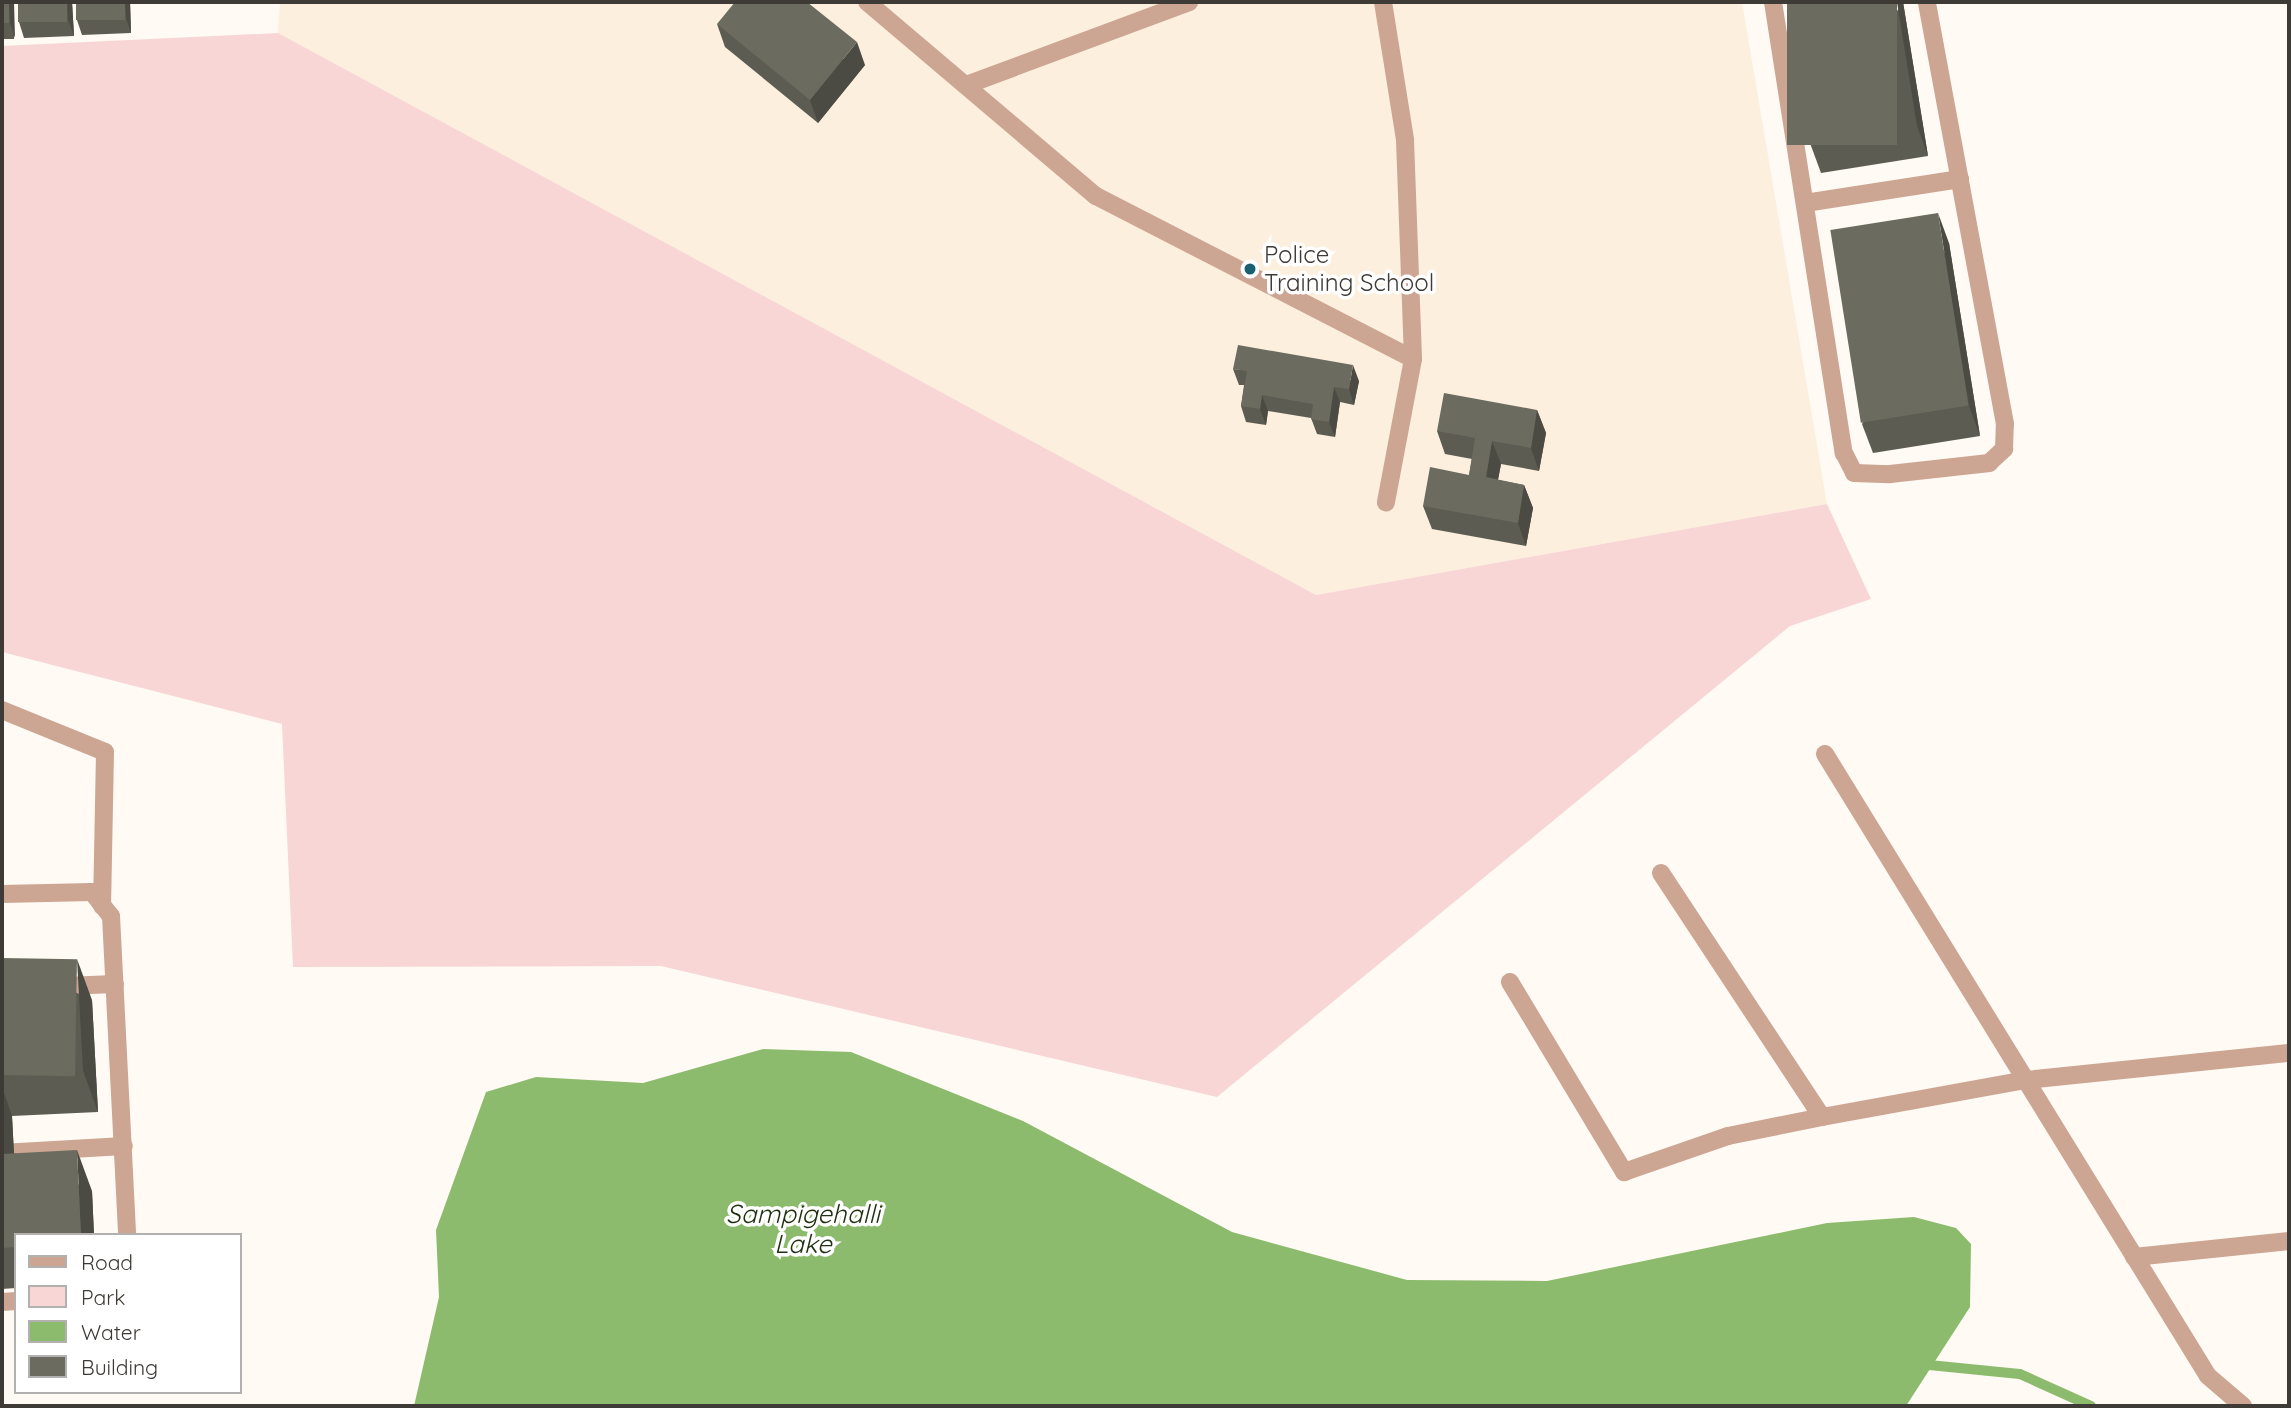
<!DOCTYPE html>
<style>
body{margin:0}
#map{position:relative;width:2291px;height:1408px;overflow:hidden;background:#fffaf3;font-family:Quicksand,sans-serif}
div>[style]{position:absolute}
.built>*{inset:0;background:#fcefdd}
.green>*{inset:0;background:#f7d6d5}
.water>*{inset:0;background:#8dbb6d}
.stream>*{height:10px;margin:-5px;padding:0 5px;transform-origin:5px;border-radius:5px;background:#8dbb6d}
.service>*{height:18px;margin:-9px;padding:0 9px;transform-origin:9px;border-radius:9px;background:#cca593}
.minor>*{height:18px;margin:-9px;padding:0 9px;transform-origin:9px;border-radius:9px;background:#cca593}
.wall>*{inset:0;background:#5d5c53;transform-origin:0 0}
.shaded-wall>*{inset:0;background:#4c4b43}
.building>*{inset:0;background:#6c6b60;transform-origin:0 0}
.dots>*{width:19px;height:19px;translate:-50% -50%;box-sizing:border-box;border:4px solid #fff;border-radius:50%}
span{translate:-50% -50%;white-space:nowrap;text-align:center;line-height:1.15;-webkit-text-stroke:7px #fff;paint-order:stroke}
.poi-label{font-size:24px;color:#3e3b37}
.left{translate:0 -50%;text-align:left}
.water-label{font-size:26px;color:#203212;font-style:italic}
.frame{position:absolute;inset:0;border:4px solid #3e3b37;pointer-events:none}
.legend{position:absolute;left:14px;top:1233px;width:228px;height:161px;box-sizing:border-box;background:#fff;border:2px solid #b2b1af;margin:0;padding:9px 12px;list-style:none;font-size:21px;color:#3e3b37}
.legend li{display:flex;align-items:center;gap:14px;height:35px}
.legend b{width:35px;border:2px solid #b2b1af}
</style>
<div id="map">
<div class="built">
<i style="clip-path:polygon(280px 2px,1742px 2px,1827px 504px,1316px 595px,278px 33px)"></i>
</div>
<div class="green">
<i style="clip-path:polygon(278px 33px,1316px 595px,1827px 504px,1871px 599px,1790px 626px,1217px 1097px,661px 966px,293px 967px,282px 724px,2px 652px,2px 46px)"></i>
</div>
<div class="water">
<i style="clip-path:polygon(763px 1049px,851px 1052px,1023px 1121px,1232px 1232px,1407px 1280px,1547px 1281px,1827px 1223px,1914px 1217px,1956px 1228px,1971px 1244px,1970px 1307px,1906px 1406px,414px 1406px,439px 1297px,436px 1230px,486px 1092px,536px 1077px,643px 1083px)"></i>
</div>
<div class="stream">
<i style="left:1919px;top:1364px;width:101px;rotate:5.7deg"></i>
<i style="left:2020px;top:1374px;width:78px;rotate:24.3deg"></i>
</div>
<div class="service">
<i style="left:867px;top:2px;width:300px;rotate:40.3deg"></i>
<i style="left:1096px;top:196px;width:356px;rotate:27.2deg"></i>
<i style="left:1383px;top:2px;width:140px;rotate:80.9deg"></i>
<i style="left:1405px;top:140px;width:219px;rotate:87.9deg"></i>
<i style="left:1413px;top:359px;width:146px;rotate:100.7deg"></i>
<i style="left:1773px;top:2px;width:457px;rotate:81.1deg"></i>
<i style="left:1844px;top:453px;width:22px;rotate:63deg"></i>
<i style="left:1854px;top:473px;width:36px;rotate:2deg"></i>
<i style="left:1890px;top:474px;width:100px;rotate:-6.3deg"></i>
<i style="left:1989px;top:463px;width:21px;rotate:-43deg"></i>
<i style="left:2004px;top:449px;width:25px;rotate:-88deg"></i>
<i style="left:2005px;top:424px;width:429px;rotate:-100.5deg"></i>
<i style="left:969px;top:84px;width:235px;rotate:-20.4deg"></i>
<i style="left:1805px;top:203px;width:157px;rotate:-8.8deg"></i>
<i style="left:2px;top:710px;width:111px;rotate:22.2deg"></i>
<i style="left:105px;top:752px;width:154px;rotate:91.1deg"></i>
<i style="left:2px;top:894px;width:90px;rotate:-1.3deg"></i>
<i style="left:92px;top:892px;width:31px;rotate:52deg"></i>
<i style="left:111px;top:916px;width:319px;rotate:87.1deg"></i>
<i style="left:65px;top:986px;width:50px;rotate:-2.3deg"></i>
<i style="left:2px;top:1153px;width:122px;rotate:-3.3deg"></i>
<i style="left:2px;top:1302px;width:14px;rotate:-4deg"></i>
</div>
<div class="minor">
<i style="left:1825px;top:754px;width:730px;rotate:58.38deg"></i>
<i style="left:2208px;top:1376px;width:46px;rotate:40.6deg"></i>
<i style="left:1661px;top:873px;width:292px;rotate:56.6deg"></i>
<i style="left:1510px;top:982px;width:222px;rotate:59deg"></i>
<i style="left:1624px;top:1172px;width:110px;rotate:-19.1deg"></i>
<i style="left:1728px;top:1136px;width:96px;rotate:-11.4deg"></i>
<i style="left:1822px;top:1117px;width:207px;rotate:-10.3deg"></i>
<i style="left:2026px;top:1080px;width:264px;rotate:-5.9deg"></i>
<i style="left:2134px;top:1257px;width:156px;rotate:-5.9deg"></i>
</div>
<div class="wall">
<i style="left:2px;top:2px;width:12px;height:37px"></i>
<i style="clip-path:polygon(72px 2px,74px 36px,24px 38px,19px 22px)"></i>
<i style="clip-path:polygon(76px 2px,130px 2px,131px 33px,82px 35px,77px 20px)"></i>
<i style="clip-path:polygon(1903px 2px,1928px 156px,1821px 173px,1810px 143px)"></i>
<i style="clip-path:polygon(717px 24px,865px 65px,818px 123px,725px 47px)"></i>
<i style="clip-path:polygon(1949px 243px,1980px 436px,1873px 453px,1862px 424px)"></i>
<i style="clip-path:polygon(1233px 369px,1359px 381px,1354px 405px,1340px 402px,1335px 437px,1317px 434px,1311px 418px,1268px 411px,1266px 425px,1246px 422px,1241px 406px,1244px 385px,1239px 385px)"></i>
<i style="clip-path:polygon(1537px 410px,1546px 433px,1539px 471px,1501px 464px,1498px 480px,1524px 485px,1533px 508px,1526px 546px,1432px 529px,1423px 506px,1469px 475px,1472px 459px,1445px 454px,1437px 431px)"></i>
<i style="clip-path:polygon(2px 958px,92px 1000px,98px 1112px,12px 1116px,14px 1153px,92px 1191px,94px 1235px,16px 1235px,16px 1288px,2px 1289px)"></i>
</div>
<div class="shaded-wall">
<i style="clip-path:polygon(9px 2px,14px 2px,15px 38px,10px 23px)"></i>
<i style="clip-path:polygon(67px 2px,72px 2px,74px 36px,68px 20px)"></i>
<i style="clip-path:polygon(125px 2px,130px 2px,131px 33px,126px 18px)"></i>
<i style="clip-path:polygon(1897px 2px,1903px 2px,1928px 156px,1917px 126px)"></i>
<i style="clip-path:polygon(857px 42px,865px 65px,818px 123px,810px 100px)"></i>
<i style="clip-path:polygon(1938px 213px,1949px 243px,1980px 436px,1969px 406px)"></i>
<i style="clip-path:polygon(1353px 365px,1359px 381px,1354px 405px,1349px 389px)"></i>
<i style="clip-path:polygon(1334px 387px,1340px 402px,1335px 437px,1329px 422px)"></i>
<i style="clip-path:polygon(1262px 395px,1268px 411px,1266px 425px,1260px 409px)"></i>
<i style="clip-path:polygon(1537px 410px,1546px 433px,1539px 471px,1531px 448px)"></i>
<i style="clip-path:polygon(1492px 441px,1501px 464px,1494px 500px,1486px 477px)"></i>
<i style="clip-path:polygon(1524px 485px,1533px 508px,1526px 546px,1518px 523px)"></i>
<i style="clip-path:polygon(77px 959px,92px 1000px,98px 1112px,83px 1071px)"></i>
<i style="clip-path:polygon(2px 1087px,12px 1116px,16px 1194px,2px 1155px)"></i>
<i style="clip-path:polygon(77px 1150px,92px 1191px,94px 1235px,81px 1235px)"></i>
</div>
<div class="building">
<i style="left:2px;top:2px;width:7px;height:21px"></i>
<i style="left:18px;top:2px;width:49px;height:20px"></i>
<i style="left:76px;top:2px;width:49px;height:18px"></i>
<i style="clip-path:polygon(735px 2px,807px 2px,857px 42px,810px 100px,717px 24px)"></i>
<i style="left:1787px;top:2px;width:110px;height:143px"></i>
<i style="left:1938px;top:213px;width:195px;height:109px;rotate:81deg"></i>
<i style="clip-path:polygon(1238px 345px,1353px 365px,1349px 389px,1334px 387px,1329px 422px,1311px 419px,1313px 404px,1262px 395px,1260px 409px,1241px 406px,1247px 371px,1233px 369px)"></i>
<i style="clip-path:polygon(1444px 393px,1537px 410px,1531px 448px,1492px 441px,1486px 477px,1524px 485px,1518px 523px,1423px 506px,1430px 467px,1469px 475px,1475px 438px,1437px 431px)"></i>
<i style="left:2px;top:958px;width:75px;height:117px;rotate:1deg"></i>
<i style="clip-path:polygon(77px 1150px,81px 1235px,16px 1235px,16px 1247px,2px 1248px,2px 1154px)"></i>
</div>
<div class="dots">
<i style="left:1250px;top:269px;background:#1b6072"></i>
</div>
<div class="poi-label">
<span class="left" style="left:1264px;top:269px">Police<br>Training School</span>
</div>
<div class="water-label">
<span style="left:803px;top:1229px">Sampigehalli<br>Lake</span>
</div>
<div class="frame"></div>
<ul class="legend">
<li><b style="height:9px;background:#cca593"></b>Road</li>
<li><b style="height:19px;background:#f7d6d5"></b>Park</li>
<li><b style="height:19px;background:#8dbb6d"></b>Water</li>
<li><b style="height:19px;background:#6c6b60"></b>Building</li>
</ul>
</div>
